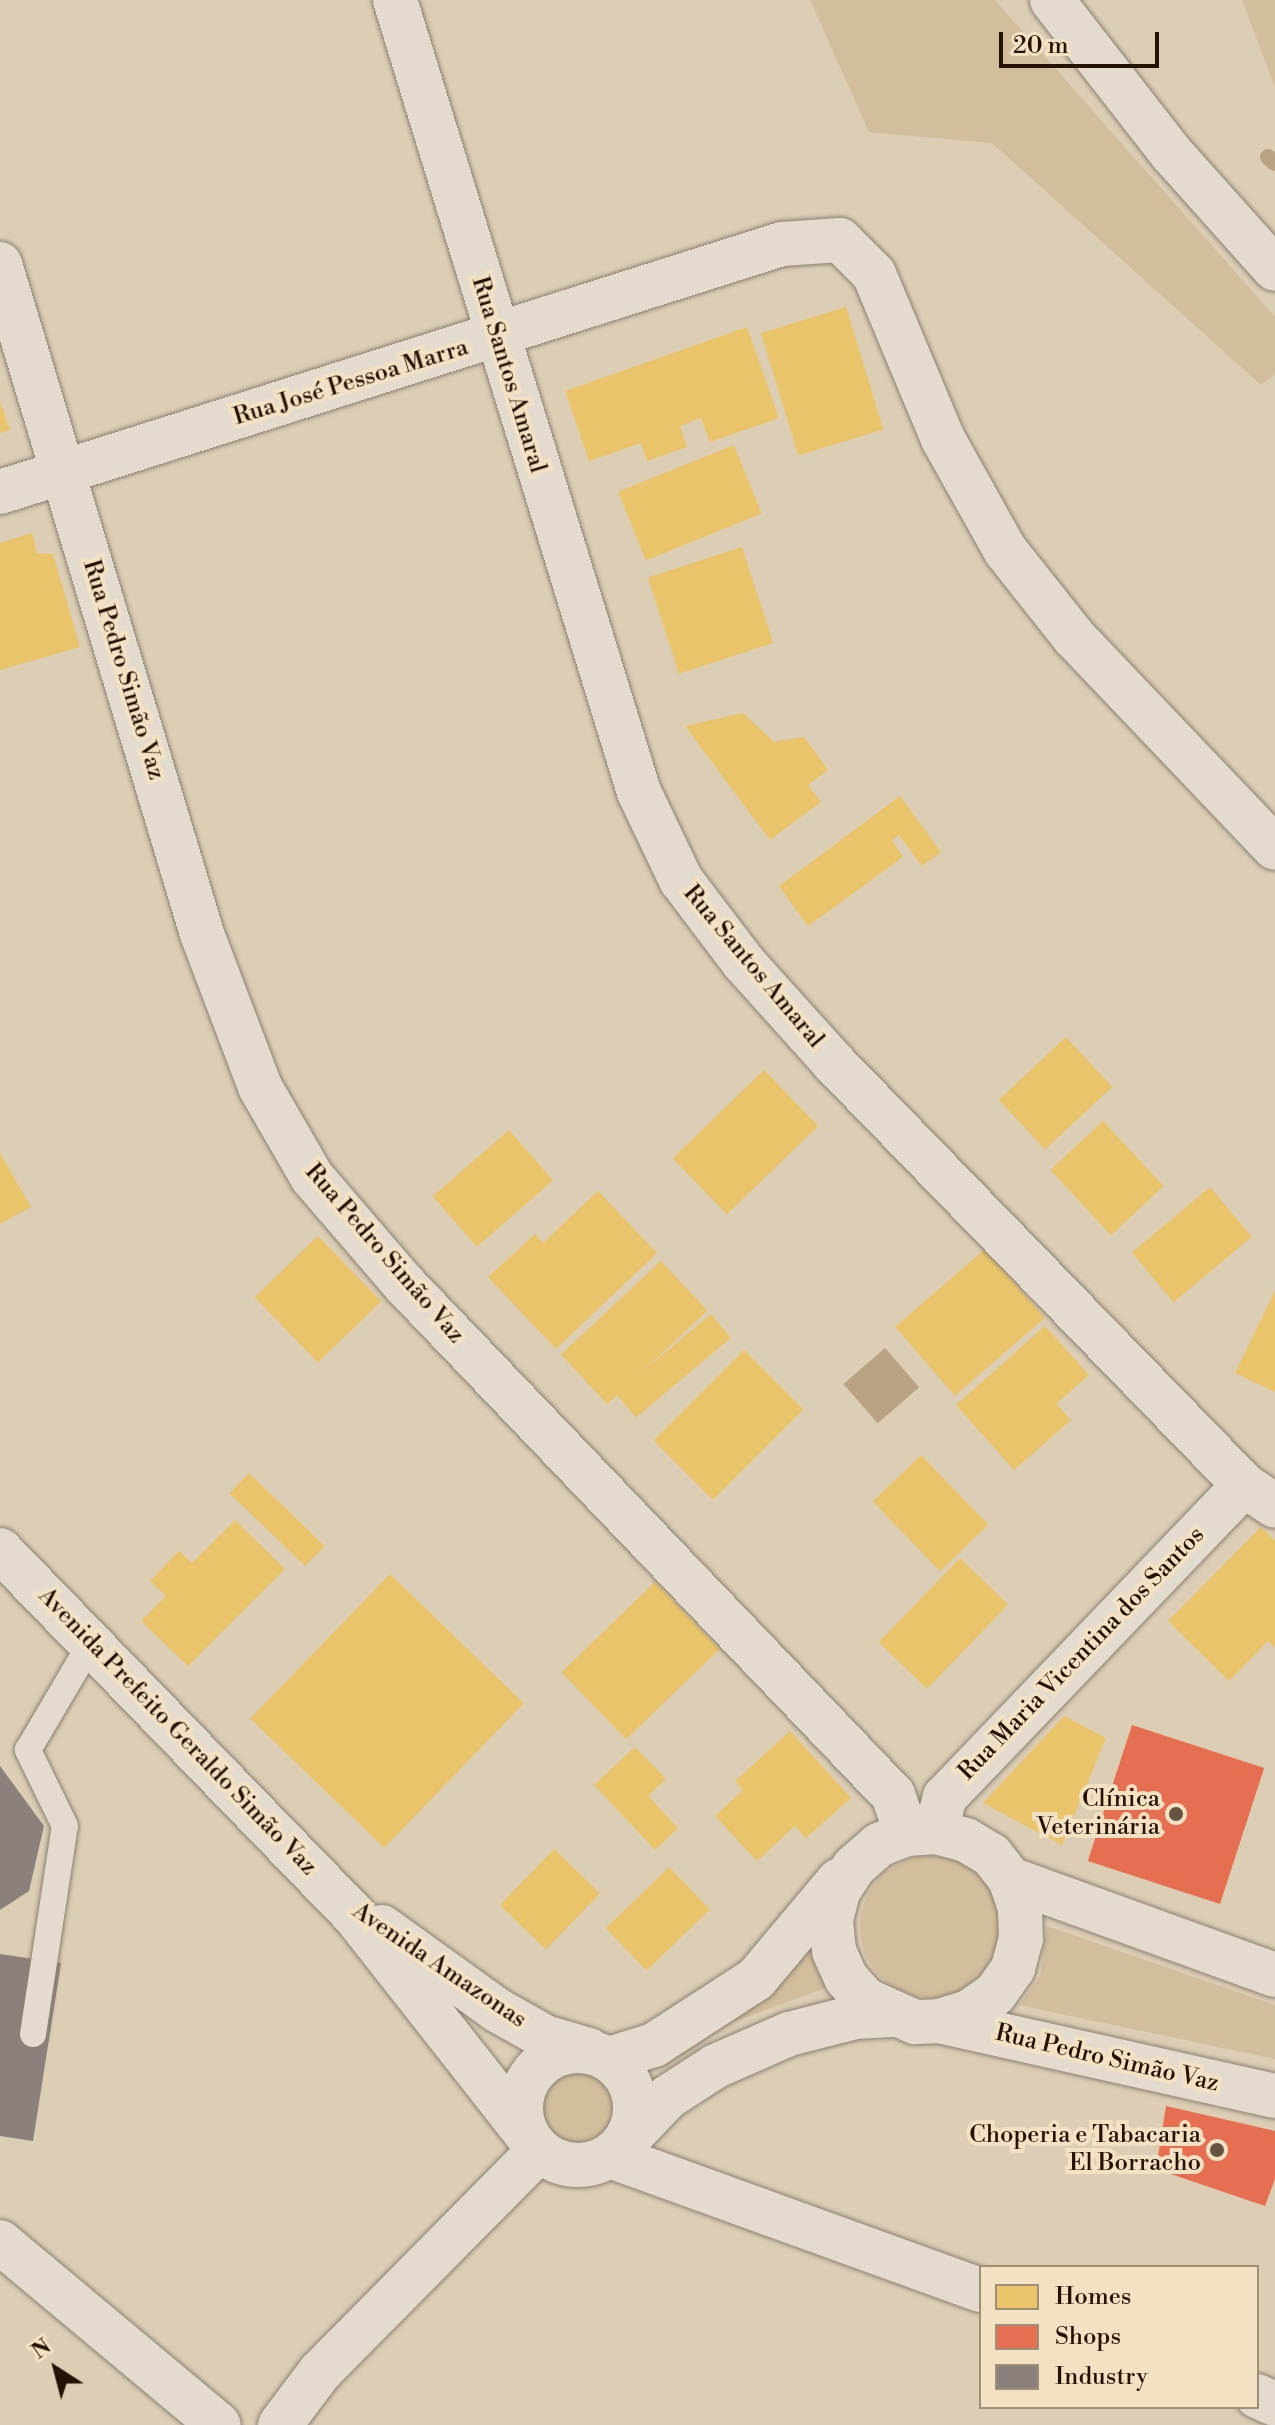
<!DOCTYPE html>
<meta charset="utf-8">
<style>
body{margin:0}
#map{position:relative;width:1275px;height:2425px;overflow:hidden;background:#dccdb5;font-family:"Libre Bodoni",serif}
div>[style]{position:absolute}
.green>*{inset:0;background:#d2be9d}
.round{border-radius:50%}
.water>*{inset:0;background:#b8a283;transform-origin:0 0}
.homes>*{inset:0;background:#e9c46a;transform-origin:0 0}
.shops>*{inset:0;background:#e76f51;transform-origin:0 0}
.industry>*{inset:0;background:#8a817c}
.stream>*{height:16px;margin:-8px;padding:0 8px;transform-origin:8px;border-radius:8px;background:#b8a283}
.roads{filter:drop-shadow(0 0 2px #8b8071) drop-shadow(0 0 2px #8b8071)}
.lane>*{height:26px;margin:-13px;padding:0 13px;transform-origin:13px;border-radius:13px;background:#e3dbce}
.street>*{height:44px;margin:-22px;padding:0 22px;transform-origin:22px;border-radius:22px;background:#e3dbce}
.street>.ring{margin:-22px;padding:0;box-sizing:content-box;background:none;border:44px solid #e3dbce;border-radius:50%}
.dots>*{width:22px;height:22px;translate:-50% -50%;box-sizing:border-box;border:4px solid #f3e1c4;border-radius:50%}
span{translate:-50% -50%;white-space:nowrap;text-align:center;line-height:1.15;-webkit-text-stroke:8px #f3e1c4;paint-order:stroke}
.street-label{font-size:24px;color:#241303}
.poi-label{font-size:24px;color:#241303}
.right{translate:-100% -50%;text-align:right}
.legend{position:absolute;left:979px;top:2265px;width:280px;height:144px;box-sizing:border-box;background:#f3e1c4;border:2px solid #a08f77;margin:0;padding:10px 14px;list-style:none;font-size:24px;color:#241303}
.legend li{display:flex;align-items:center;gap:16px;height:40px}
.legend b{width:40px;border:2px solid #a08f77}
.north{position:absolute;left:16px;top:2329px;width:80px;height:80px;-webkit-text-stroke:6px #f3e1c4;paint-order:stroke;rotate:324deg;font-size:22px;font-weight:700;line-height:32px;text-align:center;color:#241303}
.north::after{content:'';display:block;margin:auto;width:28px;height:36px;background:#241303;clip-path:polygon(50% 0,100% 100%,50% 72%,0 100%)}
.scale{position:absolute;left:999px;top:32px;width:160px;height:36px;box-sizing:border-box;border:4px solid #241303;border-top:0;padding-left:10px;font-size:24px;line-height:28px;white-space:nowrap;color:#241303;-webkit-text-stroke:6px #f3e1c4;paint-order:stroke}
</style>
<div id="map">
<div class="green">
<i style="clip-path:polygon(810px 0,995px 0,1275px 317px,1275px 374px,1261px 385px,992px 143px,869px 132px)"></i>
<i style="clip-path:polygon(1242px 0,1275px 0,1275px 87px,1273px 82px)"></i>
<i class="round" style="left:860px;top:1856px;width:142px;height:142px"></i>
<i style="clip-path:polygon(1047px 1926px,1275px 2005px,1275px 2059px,1019px 2005px,1040px 1976px)"></i>
<i style="clip-path:polygon(811px 1948px,818px 1974px,831px 1986px,731px 2023px,665px 2067px,661px 2057px,792px 1967px)"></i>
<i class="round" style="left:536px;top:2068px;width:84px;height:84px"></i>
</div>
<div class="water">
<i style="left:885px;top:1348px;width:52px;height:55px;rotate:49deg"></i>
</div>
<div class="homes">
<i style="left:846px;top:307px;width:128px;height:89px;rotate:73deg"></i>
<i style="clip-path:polygon(747px 327px,779px 418px,710px 442px,701px 418px,680px 426px,687px 447px,647px 461px,641px 443px,589px 461px,565px 391px)"></i>
<i style="clip-path:polygon(0 401px,10px 430px,0 433px)"></i>
<i style="left:734px;top:445px;width:74px;height:125px;rotate:68deg"></i>
<i style="clip-path:polygon(32px 533px,37px 553px,53px 554px,80px 647px,0 670px,0 543px)"></i>
<i style="left:742px;top:547px;width:101px;height:99px;rotate:72deg"></i>
<i style="clip-path:polygon(743px 713px,774px 742px,804px 737px,828px 770px,808px 785px,821px 802px,770px 840px,685px 726px)"></i>
<i style="clip-path:polygon(900px 796px,941px 852px,922px 866px,899px 835px,892px 840px,903px 857px,808px 926px,779px 886px)"></i>
<i style="left:1066px;top:1037px;width:68px;height:92px;rotate:47deg"></i>
<i style="left:764px;top:1070px;width:78px;height:127px;rotate:46deg"></i>
<i style="left:1103px;top:1121px;width:89px;height:72px;rotate:47deg"></i>
<i style="left:509px;top:1130px;width:67px;height:101px;rotate:49deg"></i>
<i style="clip-path:polygon(0 1153px,31px 1207px,0 1224px)"></i>
<i style="left:1210px;top:1187px;width:65px;height:102px;rotate:50deg"></i>
<i style="clip-path:polygon(598px 1191px,657px 1253px,556px 1349px,488px 1277px,535px 1234px,543px 1243px)"></i>
<i style="left:318px;top:1236px;width:91px;height:88px;rotate:46deg"></i>
<i style="left:985px;top:1249px;width:91px;height:119px;rotate:49deg"></i>
<i style="left:661px;top:1261px;width:68px;height:137px;rotate:47deg"></i>
<i style="clip-path:polygon(1275px 1291px,1275px 1392px,1235px 1373px)"></i>
<i style="left:711px;top:1314px;width:31px;height:124px;rotate:50deg"></i>
<i style="clip-path:polygon(1045px 1326px,1089px 1375px,1056px 1404px,1071px 1420px,1014px 1470px,956px 1405px)"></i>
<i style="left:744px;top:1350px;width:84px;height:128px;rotate:45deg"></i>
<i style="left:921px;top:1455px;width:97px;height:67px;rotate:46deg"></i>
<i style="left:249px;top:1473px;width:105px;height:28px;rotate:44deg"></i>
<i style="clip-path:polygon(235px 1520px,285px 1569px,188px 1666px,141px 1621px,166px 1596px,150px 1581px,179px 1551px,192px 1563px)"></i>
<i style="clip-path:polygon(1261px 1527px,1275px 1541px,1275px 1648px,1268px 1641px,1229px 1681px,1168px 1621px)"></i>
<i style="left:960px;top:1558px;width:67px;height:117px;rotate:44deg"></i>
<i style="left:390px;top:1574px;width:186px;height:201px;rotate:44deg"></i>
<i style="left:655px;top:1582px;width:93px;height:130px;rotate:46deg"></i>
<i style="clip-path:polygon(1064px 1716px,1106px 1738px,1062px 1845px,983px 1803px)"></i>
<i style="clip-path:polygon(790px 1731px,851px 1798px,806px 1838px,795px 1826px,757px 1861px,715px 1816px,743px 1790px,735px 1781px)"></i>
<i style="clip-path:polygon(635px 1747px,666px 1779px,648px 1796px,678px 1828px,655px 1850px,594px 1785px)"></i>
<i style="left:554px;top:1849px;width:64px;height:78px;rotate:44deg"></i>
<i style="left:669px;top:1867px;width:59px;height:88px;rotate:46deg"></i>
</div>
<div class="shops">
<i style="left:1132px;top:1725px;width:139px;height:143px;rotate:18deg"></i>
<i style="clip-path:polygon(1166px 2106px,1275px 2131px,1275px 2179px,1265px 2206px,1156px 2169px)"></i>
</div>
<div class="industry">
<i style="clip-path:polygon(0 1766px,44px 1826px,29px 1891px,0 1910px)"></i>
<i style="clip-path:polygon(0 1954px,61px 1963px,33px 2141px,0 2136px)"></i>
</div>
<div class="stream">
<i style="left:1268px;top:157px;width:9px;rotate:41deg"></i>
</div>
<div class="roads">
<div class="lane">
<i style="left:33px;top:2034px;width:210px;rotate:-81.3deg"></i>
<i style="left:65px;top:1826px;width:85px;rotate:-116deg"></i>
<i style="left:28px;top:1750px;width:124px;rotate:-59.5deg"></i>
</div>
<div class="street">
<i style="left:395px;top:0;width:829px;rotate:72.88deg"></i>
<i style="left:639px;top:792px;width:98px;rotate:64.5deg"></i>
<i style="left:681px;top:880px;width:104px;rotate:52.8deg"></i>
<i style="left:744px;top:963px;width:133px;rotate:48deg"></i>
<i style="left:833px;top:1062px;width:590px;rotate:45.82deg"></i>
<i style="left:1244px;top:1485px;width:37px;rotate:34deg"></i>
<i style="left:1052px;top:0;width:195px;rotate:52.1deg"></i>
<i style="left:1172px;top:154px;width:154px;rotate:48.2deg"></i>
<i style="left:0;top:264px;width:700px;rotate:73.22deg"></i>
<i style="left:202px;top:934px;width:164px;rotate:69.2deg"></i>
<i style="left:260px;top:1087px;width:104px;rotate:60deg"></i>
<i style="left:312px;top:1177px;width:143px;rotate:49.3deg"></i>
<i style="left:405px;top:1285px;width:706px;rotate:46.26deg"></i>
<i style="left:893px;top:1795px;width:41px;rotate:70.3deg"></i>
<i style="left:0;top:492px;width:820px;rotate:-17.6deg"></i>
<i style="left:782px;top:244px;width:58px;rotate:-3.9deg"></i>
<i style="left:840px;top:240px;width:48px;rotate:45deg"></i>
<i style="left:874px;top:274px;width:179px;rotate:67.3deg"></i>
<i style="left:943px;top:439px;width:127px;rotate:60.8deg"></i>
<i style="left:1005px;top:550px;width:111px;rotate:51.6deg"></i>
<i style="left:1074px;top:637px;width:291px;rotate:46.4deg"></i>
<i style="left:0;top:1550px;width:508px;rotate:45.88deg"></i>
<i style="left:354px;top:1915px;width:281px;rotate:51.8deg"></i>
<i style="left:936px;top:1832px;width:36px;rotate:-76deg"></i>
<i style="left:945px;top:1797px;width:432px;rotate:-46.2deg"></i>
<i style="left:1010px;top:1879px;width:282px;rotate:19.9deg"></i>
<i style="left:382px;top:1927px;width:142px;rotate:35.8deg"></i>
<i style="left:497px;top:2010px;width:55px;rotate:29.4deg"></i>
<i style="left:545px;top:2037px;width:46px;rotate:16.5deg"></i>
<i style="left:939px;top:2021px;width:31px;rotate:-17deg"></i>
<i style="left:969px;top:2012px;width:32px;rotate:-35deg"></i>
<i style="left:995px;top:1994px;width:32px;rotate:-55deg"></i>
<i style="left:1013px;top:1968px;width:30px;rotate:-75deg"></i>
<i style="left:1021px;top:1939px;width:31px;rotate:-92deg"></i>
<i style="left:1020px;top:1908px;width:31px;rotate:-109deg"></i>
<i style="left:1010px;top:1879px;width:31px;rotate:-128deg"></i>
<i style="left:991px;top:1855px;width:29px;rotate:-149deg"></i>
<i style="left:966px;top:1840px;width:31px;rotate:-165deg"></i>
<i style="left:936px;top:1832px;width:29px;rotate:176deg"></i>
<i style="left:907px;top:1834px;width:30px;rotate:159deg"></i>
<i style="left:879px;top:1845px;width:33px;rotate:139deg"></i>
<i style="left:854px;top:1867px;width:30px;rotate:123deg"></i>
<i style="left:838px;top:1892px;width:30px;rotate:104deg"></i>
<i style="left:831px;top:1921px;width:30px;rotate:84deg"></i>
<i style="left:834px;top:1951px;width:30px;rotate:66deg"></i>
<i style="left:846px;top:1978px;width:30px;rotate:48deg"></i>
<i style="left:866px;top:2000px;width:54px;rotate:24.2deg"></i>
<i style="left:915px;top:2022px;width:24px;rotate:-2deg"></i>
<i style="left:939px;top:2021px;width:344px;rotate:12.6deg"></i>
<i class="ring" style="left:521px;top:2051px;width:70px;height:70px"></i>
<i style="left:609px;top:2059px;width:47px;rotate:-17.3deg"></i>
<i style="left:654px;top:2045px;width:121px;rotate:-32.9deg"></i>
<i style="left:756px;top:1979px;width:129px;rotate:-50deg"></i>
<i style="left:626px;top:2141px;width:61px;rotate:-46.3deg"></i>
<i style="left:668px;top:2097px;width:57px;rotate:-32.9deg"></i>
<i style="left:716px;top:2066px;width:80px;rotate:-23.7deg"></i>
<i style="left:789px;top:2034px;width:68px;rotate:-14.4deg"></i>
<i style="left:855px;top:2017px;width:36px;rotate:-3deg"></i>
<i style="left:610px;top:2156px;width:394px;rotate:19.9deg"></i>
<i style="left:0;top:2242px;width:285px;rotate:39.9deg"></i>
<i style="left:1257px;top:2396px;width:20px;rotate:24deg"></i>
<i style="left:280px;top:2425px;width:66px;rotate:-53deg"></i>
<i style="left:320px;top:2372px;width:311px;rotate:-45.3deg"></i>
</div>
</div>
<div class="dots">
<i style="left:1176px;top:1814px;background:#645441"></i>
<i style="left:1217px;top:2150px;background:#645441"></i>
</div>
<div class="street-label">
<span style="left:508px;top:375px;rotate:73deg">Rua Santos Amaral</span>
<span style="left:351px;top:383px;rotate:-17deg">Rua José Pessoa Marra</span>
<span style="left:123px;top:670px;rotate:73deg">Rua Pedro Simão Vaz</span>
<span style="left:753px;top:967px;rotate:50deg">Rua Santos Amaral</span>
<span style="left:384px;top:1254px;rotate:49deg">Rua Pedro Simão Vaz</span>
<span style="left:1082px;top:1654px;rotate:-46deg">Rua Maria Vicentina dos Santos</span>
<span style="left:177px;top:1732px;rotate:46deg">Avenida Prefeito Geraldo Simão Vaz</span>
<span style="left:439px;top:1966px;rotate:34deg">Avenida Amazonas</span>
<span style="left:1107px;top:2059px;rotate:13deg">Rua Pedro Simão Vaz</span>
</div>
<div class="poi-label">
<span class="right" style="left:1160px;top:1814px">Clínica<br>Veterinária</span>
<span class="right" style="left:1201px;top:2150px">Choperia e Tabacaria<br>El Borracho</span>
</div>
<ul class="legend">
<li><b style="height:22px;background:#e9c46a"></b>Homes</li>
<li><b style="height:22px;background:#e76f51"></b>Shops</li>
<li><b style="height:22px;background:#8a817c"></b>Industry</li>
</ul>
<div class="north">N</div>
<div class="scale">20 m</div>
</div>
